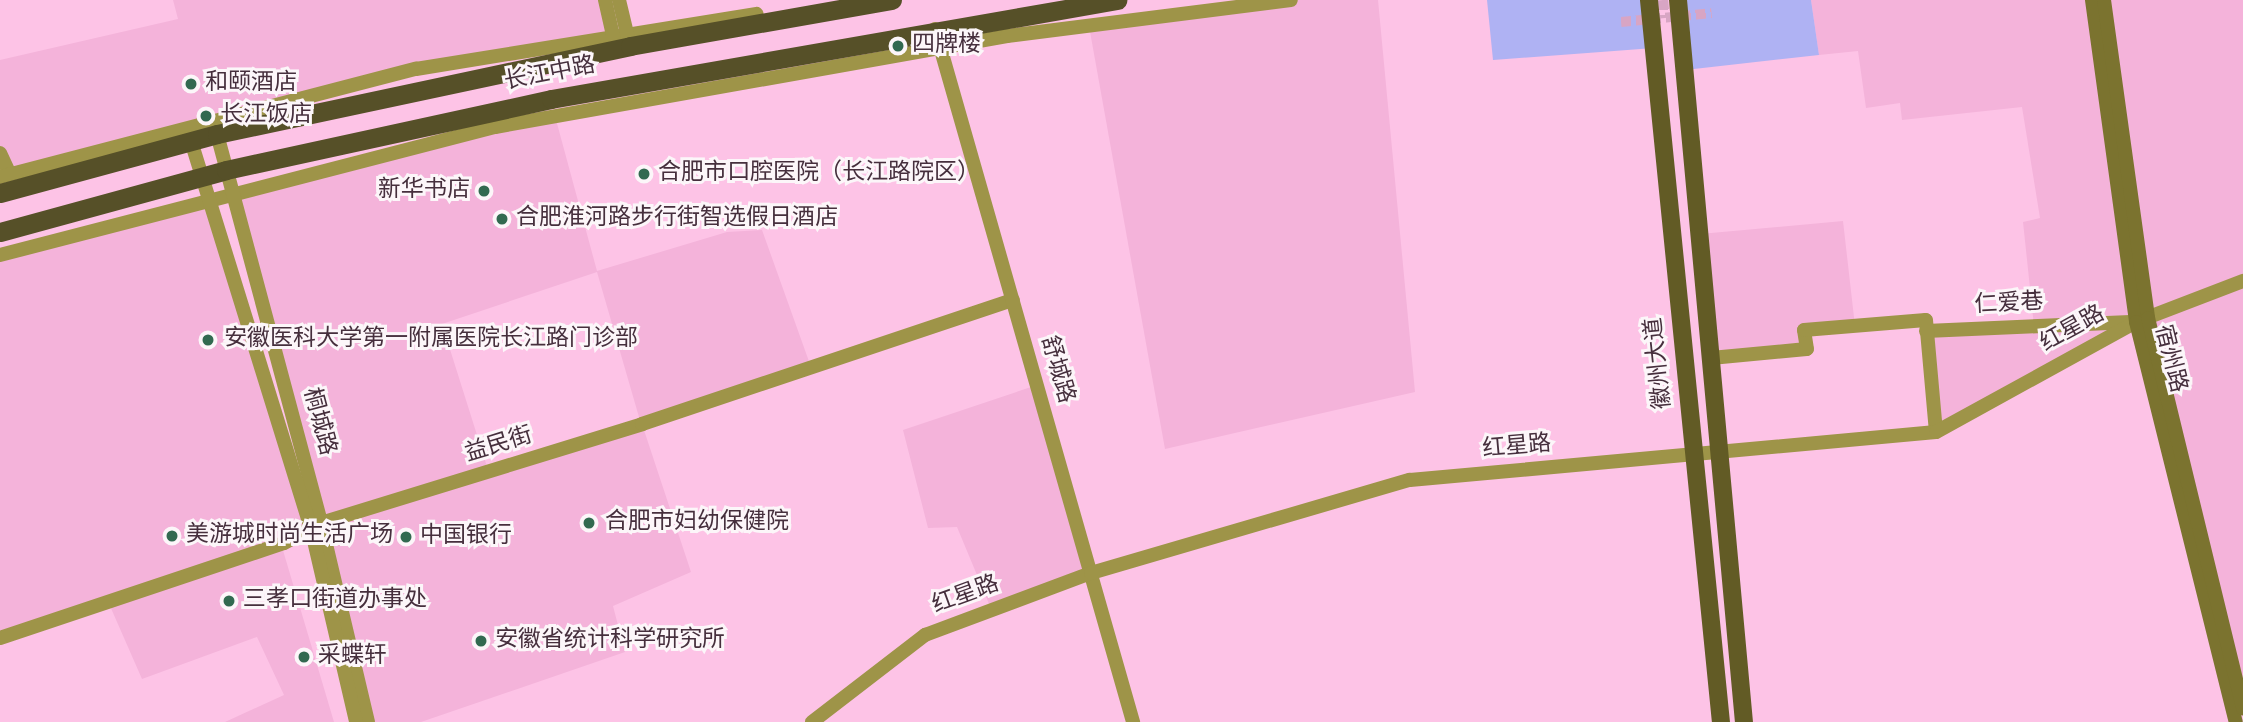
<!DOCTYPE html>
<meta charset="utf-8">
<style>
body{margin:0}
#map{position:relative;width:2243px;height:722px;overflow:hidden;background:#fdc3e6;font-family:Overpass,"Noto Sans SC",sans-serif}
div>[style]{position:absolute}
.built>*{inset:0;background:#f4b3da}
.green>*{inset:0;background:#afb2f3}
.pedestrian-tunnel>*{height:10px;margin-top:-5px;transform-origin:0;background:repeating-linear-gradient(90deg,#d8a5c4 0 10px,transparent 0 15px)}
.minor>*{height:14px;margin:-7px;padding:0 7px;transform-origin:7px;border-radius:7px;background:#9e9448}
.tertiary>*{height:14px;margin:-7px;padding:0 7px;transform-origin:7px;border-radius:7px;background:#9e9448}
.secondary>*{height:14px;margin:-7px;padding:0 7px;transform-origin:7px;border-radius:7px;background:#7b732f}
.primary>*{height:18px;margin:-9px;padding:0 9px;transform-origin:9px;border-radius:9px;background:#625b25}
.trunk>*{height:19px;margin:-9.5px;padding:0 9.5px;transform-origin:9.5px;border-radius:9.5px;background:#565028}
.dots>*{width:19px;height:19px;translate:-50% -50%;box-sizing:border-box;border:4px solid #fcf6f9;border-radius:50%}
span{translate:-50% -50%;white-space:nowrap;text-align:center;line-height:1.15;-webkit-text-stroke:6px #fcf6f9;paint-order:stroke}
.poi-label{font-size:23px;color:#462f3d}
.left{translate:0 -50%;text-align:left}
.right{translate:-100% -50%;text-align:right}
.street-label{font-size:23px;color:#462f3d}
</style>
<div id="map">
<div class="built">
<i style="clip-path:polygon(173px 0,605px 0,613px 36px,416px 69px,0 177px,0 60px,178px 19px)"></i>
<i style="clip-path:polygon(1291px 0,1378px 0,1415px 392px,1165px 449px,1089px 26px)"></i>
<i style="clip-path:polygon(1811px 0,2092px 0,2136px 322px,1936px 432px,1926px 331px,2034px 326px,2023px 222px,2040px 218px,2022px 107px,1902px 120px,1900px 103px,1866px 108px,1858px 51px,1819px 55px)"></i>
<i style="clip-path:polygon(2104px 0,2243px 0,2243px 709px,2148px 318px)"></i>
<i style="clip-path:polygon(evenodd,555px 116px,597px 271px,727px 232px,762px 230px,811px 367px,642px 424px,691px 572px,613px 606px,625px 652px,421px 722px,368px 722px,234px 194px,555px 116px,597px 272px,641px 424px,489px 473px,442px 324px,597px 272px)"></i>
<i style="clip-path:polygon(211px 200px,311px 528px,0 638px,0 256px)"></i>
<i style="clip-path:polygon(1843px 221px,1855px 326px,1805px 330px,1807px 349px,1711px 358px,1700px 234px)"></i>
<i style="clip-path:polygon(1037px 385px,1091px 573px,992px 611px,957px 527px,928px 528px,903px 430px)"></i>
<i style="clip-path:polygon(282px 547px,334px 722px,225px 722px,284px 695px,257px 637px,142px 679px,110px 606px)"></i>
</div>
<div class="green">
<i style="clip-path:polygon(1487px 0,1649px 0,1654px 48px,1493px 60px)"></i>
<i style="clip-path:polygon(1678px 0,1811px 0,1819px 55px,1685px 70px)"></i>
</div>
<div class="pedestrian-tunnel">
<i style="left:1663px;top:0;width:18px;rotate:84deg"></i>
<i style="left:1621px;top:22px;width:91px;rotate:-5.6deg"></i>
</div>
<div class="minor">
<i style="left:0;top:153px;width:23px;rotate:65deg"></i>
<i style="left:0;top:177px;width:430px;rotate:-14.6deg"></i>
<i style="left:416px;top:69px;width:345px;rotate:-9.2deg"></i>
<i style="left:0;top:255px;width:511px;rotate:-14.5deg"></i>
<i style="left:495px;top:127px;width:520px;rotate:-10.08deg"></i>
<i style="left:1007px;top:36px;width:286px;rotate:-7.2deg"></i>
<i style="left:1926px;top:331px;width:210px;rotate:-2.5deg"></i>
<i style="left:1711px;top:358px;width:96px;rotate:-5.4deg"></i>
<i style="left:1807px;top:349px;width:19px;rotate:-99deg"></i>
<i style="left:1804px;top:330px;width:122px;rotate:-4.7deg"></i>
<i style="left:1926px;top:320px;width:112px;rotate:84.9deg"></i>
<i style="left:0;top:638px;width:299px;rotate:-18.5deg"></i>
<i style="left:284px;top:543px;width:42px;rotate:-28.4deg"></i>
<i style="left:321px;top:523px;width:336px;rotate:-17.1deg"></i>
<i style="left:642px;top:424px;width:391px;rotate:-18.5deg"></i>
</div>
<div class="tertiary">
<i style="left:605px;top:0;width:50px;rotate:77.3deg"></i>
<i style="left:619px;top:0;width:47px;rotate:76.6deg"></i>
<i style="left:935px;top:29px;width:721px;rotate:74.05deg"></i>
<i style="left:217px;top:134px;width:403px;rotate:75deg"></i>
<i style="left:321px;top:523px;width:204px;rotate:76.7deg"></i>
<i style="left:191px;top:141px;width:405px;rotate:72.8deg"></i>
<i style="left:311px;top:528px;width:199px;rotate:76.9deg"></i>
<i style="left:812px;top:722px;width:143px;rotate:-37.6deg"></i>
<i style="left:925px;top:635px;width:177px;rotate:-20.5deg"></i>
<i style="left:1091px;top:573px;width:332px;rotate:-16.3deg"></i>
<i style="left:1410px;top:480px;width:528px;rotate:-5.21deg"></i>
<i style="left:1936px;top:432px;width:228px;rotate:-28.8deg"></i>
<i style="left:2136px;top:322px;width:115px;rotate:-21deg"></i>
</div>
<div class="secondary">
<i style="left:2092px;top:0;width:325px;rotate:82.2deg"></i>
<i style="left:2136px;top:322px;width:412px;rotate:76deg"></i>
<i style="left:2104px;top:0;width:321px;rotate:82.1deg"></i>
<i style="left:2148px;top:318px;width:402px;rotate:76.3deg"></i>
</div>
<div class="primary">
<i style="left:1649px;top:0;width:726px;rotate:84.31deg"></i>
<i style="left:1678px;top:0;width:725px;rotate:84.78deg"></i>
</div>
<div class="trunk">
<i style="left:0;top:193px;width:225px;rotate:-15.2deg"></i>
<i style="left:217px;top:134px;width:422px;rotate:-12deg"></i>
<i style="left:630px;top:46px;width:266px;rotate:-10deg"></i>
<i style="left:0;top:232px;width:234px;rotate:-15.3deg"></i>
<i style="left:226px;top:170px;width:333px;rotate:-12.3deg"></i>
<i style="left:551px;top:99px;width:575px;rotate:-9.92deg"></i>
</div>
<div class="dots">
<i style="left:898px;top:46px;background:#326950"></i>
<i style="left:191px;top:84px;background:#326950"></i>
<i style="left:206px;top:116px;background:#326950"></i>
<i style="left:644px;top:174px;background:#326950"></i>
<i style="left:484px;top:191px;background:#326950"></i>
<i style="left:502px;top:219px;background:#326950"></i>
<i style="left:208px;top:340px;background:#326950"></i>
<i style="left:589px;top:523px;background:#326950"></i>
<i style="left:172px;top:536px;background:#326950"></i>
<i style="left:406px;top:537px;background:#326950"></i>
<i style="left:229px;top:601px;background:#326950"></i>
<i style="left:481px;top:641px;background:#326950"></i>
<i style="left:304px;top:657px;background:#326950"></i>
</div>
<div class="poi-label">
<span class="left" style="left:912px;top:46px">四牌楼</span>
<span class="left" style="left:205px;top:84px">和颐酒店</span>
<span class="left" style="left:220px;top:116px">长江饭店</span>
<span class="left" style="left:658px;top:174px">合肥市口腔医院（长江路院区）</span>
<span class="right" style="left:470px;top:191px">新华书店</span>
<span class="left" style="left:516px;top:219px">合肥淮河路步行街智选假日酒店</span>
<span class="left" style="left:224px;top:340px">安徽医科大学第一附属医院长江路门诊部</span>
<span class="left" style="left:605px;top:523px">合肥市妇幼保健院</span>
<span class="left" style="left:186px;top:536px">美游城时尚生活广场</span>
<span class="left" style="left:420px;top:537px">中国银行</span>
<span class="left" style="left:243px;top:601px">三孝口街道办事处</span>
<span class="left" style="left:495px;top:641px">安徽省统计科学研究所</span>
<span class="left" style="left:318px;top:657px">采蝶轩</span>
</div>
<div class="street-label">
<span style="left:550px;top:75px;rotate:-11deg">长江中路</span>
<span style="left:2009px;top:305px;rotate:-3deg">仁爱巷</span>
<span style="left:2073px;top:330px;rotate:-29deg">红星路</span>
<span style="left:2169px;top:359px;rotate:76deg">宿州路</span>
<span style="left:1660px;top:363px;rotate:-96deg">徽州大道</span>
<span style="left:1056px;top:370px;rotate:74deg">舒城路</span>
<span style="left:318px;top:422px;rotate:75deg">桐城路</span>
<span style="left:499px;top:446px;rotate:-17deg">益民街</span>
<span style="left:1517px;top:448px;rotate:-5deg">红星路</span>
<span style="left:966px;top:596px;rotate:-20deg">红星路</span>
</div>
</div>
